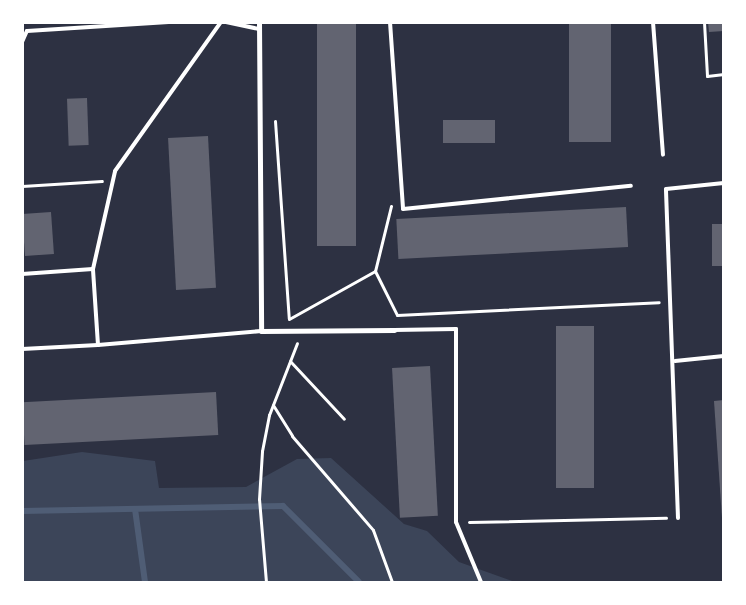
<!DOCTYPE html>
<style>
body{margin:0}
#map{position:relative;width:746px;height:605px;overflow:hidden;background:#2d3142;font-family:"IBM Plex Sans",sans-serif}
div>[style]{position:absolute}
.green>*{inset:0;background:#3c4559}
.stream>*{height:6px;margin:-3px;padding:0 3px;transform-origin:3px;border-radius:3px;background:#4f5d75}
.building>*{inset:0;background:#626471;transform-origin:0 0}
.path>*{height:3px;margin:-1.5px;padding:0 1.5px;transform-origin:1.5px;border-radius:1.5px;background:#fff}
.service>*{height:4px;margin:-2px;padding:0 2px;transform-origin:2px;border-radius:2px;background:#fff}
.minor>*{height:5px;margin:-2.5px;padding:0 2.5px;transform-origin:2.5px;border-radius:2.5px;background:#fff}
span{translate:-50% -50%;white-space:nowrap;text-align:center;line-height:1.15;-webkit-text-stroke:4px #fff;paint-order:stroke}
.frame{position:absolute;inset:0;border:24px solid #fff;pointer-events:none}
</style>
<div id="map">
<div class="green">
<i style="clip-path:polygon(82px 452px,155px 461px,159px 488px,246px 487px,297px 459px,331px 458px,404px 524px,427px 531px,459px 562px,515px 582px,23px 582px,23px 461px)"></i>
</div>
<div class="stream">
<i style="left:135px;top:509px;width:74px;rotate:82.2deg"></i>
<i style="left:22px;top:511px;width:261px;rotate:-1.1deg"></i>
<i style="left:283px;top:506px;width:107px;rotate:45deg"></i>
</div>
<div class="building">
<i style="left:317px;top:22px;width:39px;height:224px"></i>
<i style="left:569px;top:22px;width:42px;height:120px"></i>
<i style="clip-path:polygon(708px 22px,724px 22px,724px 31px,709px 32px)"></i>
<i style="left:87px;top:98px;width:47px;height:20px;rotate:88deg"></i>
<i style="left:443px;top:120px;width:52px;height:23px"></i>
<i style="left:208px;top:136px;width:152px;height:40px;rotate:87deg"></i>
<i style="left:626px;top:207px;width:40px;height:230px;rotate:87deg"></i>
<i style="left:51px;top:212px;width:42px;height:29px;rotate:86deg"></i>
<i style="left:712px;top:224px;width:12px;height:42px"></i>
<i style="left:556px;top:326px;width:38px;height:162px"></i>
<i style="left:430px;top:366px;width:150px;height:38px;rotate:87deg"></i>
<i style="left:216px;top:392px;width:43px;height:194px;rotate:87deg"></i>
<i style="clip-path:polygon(724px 400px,724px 518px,722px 518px,714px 401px)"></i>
</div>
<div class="path">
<i style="left:704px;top:22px;width:54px;rotate:86.8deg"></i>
<i style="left:707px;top:76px;width:17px;rotate:-7deg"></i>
<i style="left:275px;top:121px;width:198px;rotate:86deg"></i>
<i style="left:289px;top:319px;width:98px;rotate:-29.2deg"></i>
<i style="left:22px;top:186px;width:80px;rotate:-3.6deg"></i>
<i style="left:391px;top:206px;width:67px;rotate:103.8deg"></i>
<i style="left:375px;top:271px;width:49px;rotate:63.4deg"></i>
<i style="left:397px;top:315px;width:262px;rotate:-2.8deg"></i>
<i style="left:290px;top:361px;width:79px;rotate:47deg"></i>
<i style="left:273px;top:405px;width:36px;rotate:58deg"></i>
<i style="left:292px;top:436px;width:124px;rotate:49.2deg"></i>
<i style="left:373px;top:530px;width:55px;rotate:69.9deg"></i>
<i style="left:469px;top:522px;width:197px;rotate:-1.2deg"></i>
<i style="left:266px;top:582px;width:83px;rotate:-94.8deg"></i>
<i style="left:259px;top:499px;width:48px;rotate:-86.4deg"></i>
<i style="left:262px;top:451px;width:37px;rotate:-79deg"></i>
<i style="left:269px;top:415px;width:77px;rotate:-68.7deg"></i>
</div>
<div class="service">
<i style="left:226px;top:22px;width:34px;rotate:12deg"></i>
<i style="left:390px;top:22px;width:187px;rotate:86deg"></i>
<i style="left:403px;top:209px;width:229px;rotate:-5.8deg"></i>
<i style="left:653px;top:22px;width:133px;rotate:85.7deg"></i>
<i style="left:22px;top:42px;width:12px;rotate:-66deg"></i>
<i style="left:27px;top:31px;width:142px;rotate:-3.6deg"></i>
<i style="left:22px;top:274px;width:71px;rotate:-4deg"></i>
<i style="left:93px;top:269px;width:100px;rotate:-77.3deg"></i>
<i style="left:115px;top:171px;width:183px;rotate:-54.6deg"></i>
<i style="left:394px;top:330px;width:62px;rotate:-0.9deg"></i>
<i style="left:456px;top:329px;width:193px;rotate:90deg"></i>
<i style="left:456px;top:522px;width:65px;rotate:67.4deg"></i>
<i style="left:98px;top:345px;width:164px;rotate:-4.9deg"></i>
<i style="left:22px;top:349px;width:76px;rotate:-3deg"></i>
<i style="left:98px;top:345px;width:76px;rotate:-93.8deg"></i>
<i style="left:675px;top:361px;width:49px;rotate:-5.8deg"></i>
<i style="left:678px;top:518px;width:329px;rotate:-92.1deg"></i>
<i style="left:666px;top:189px;width:58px;rotate:-5.9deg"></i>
</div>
<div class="minor">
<i style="left:259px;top:22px;width:309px;rotate:89.6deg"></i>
<i style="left:261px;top:331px;width:133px;rotate:-0.4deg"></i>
</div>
<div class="frame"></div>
</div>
